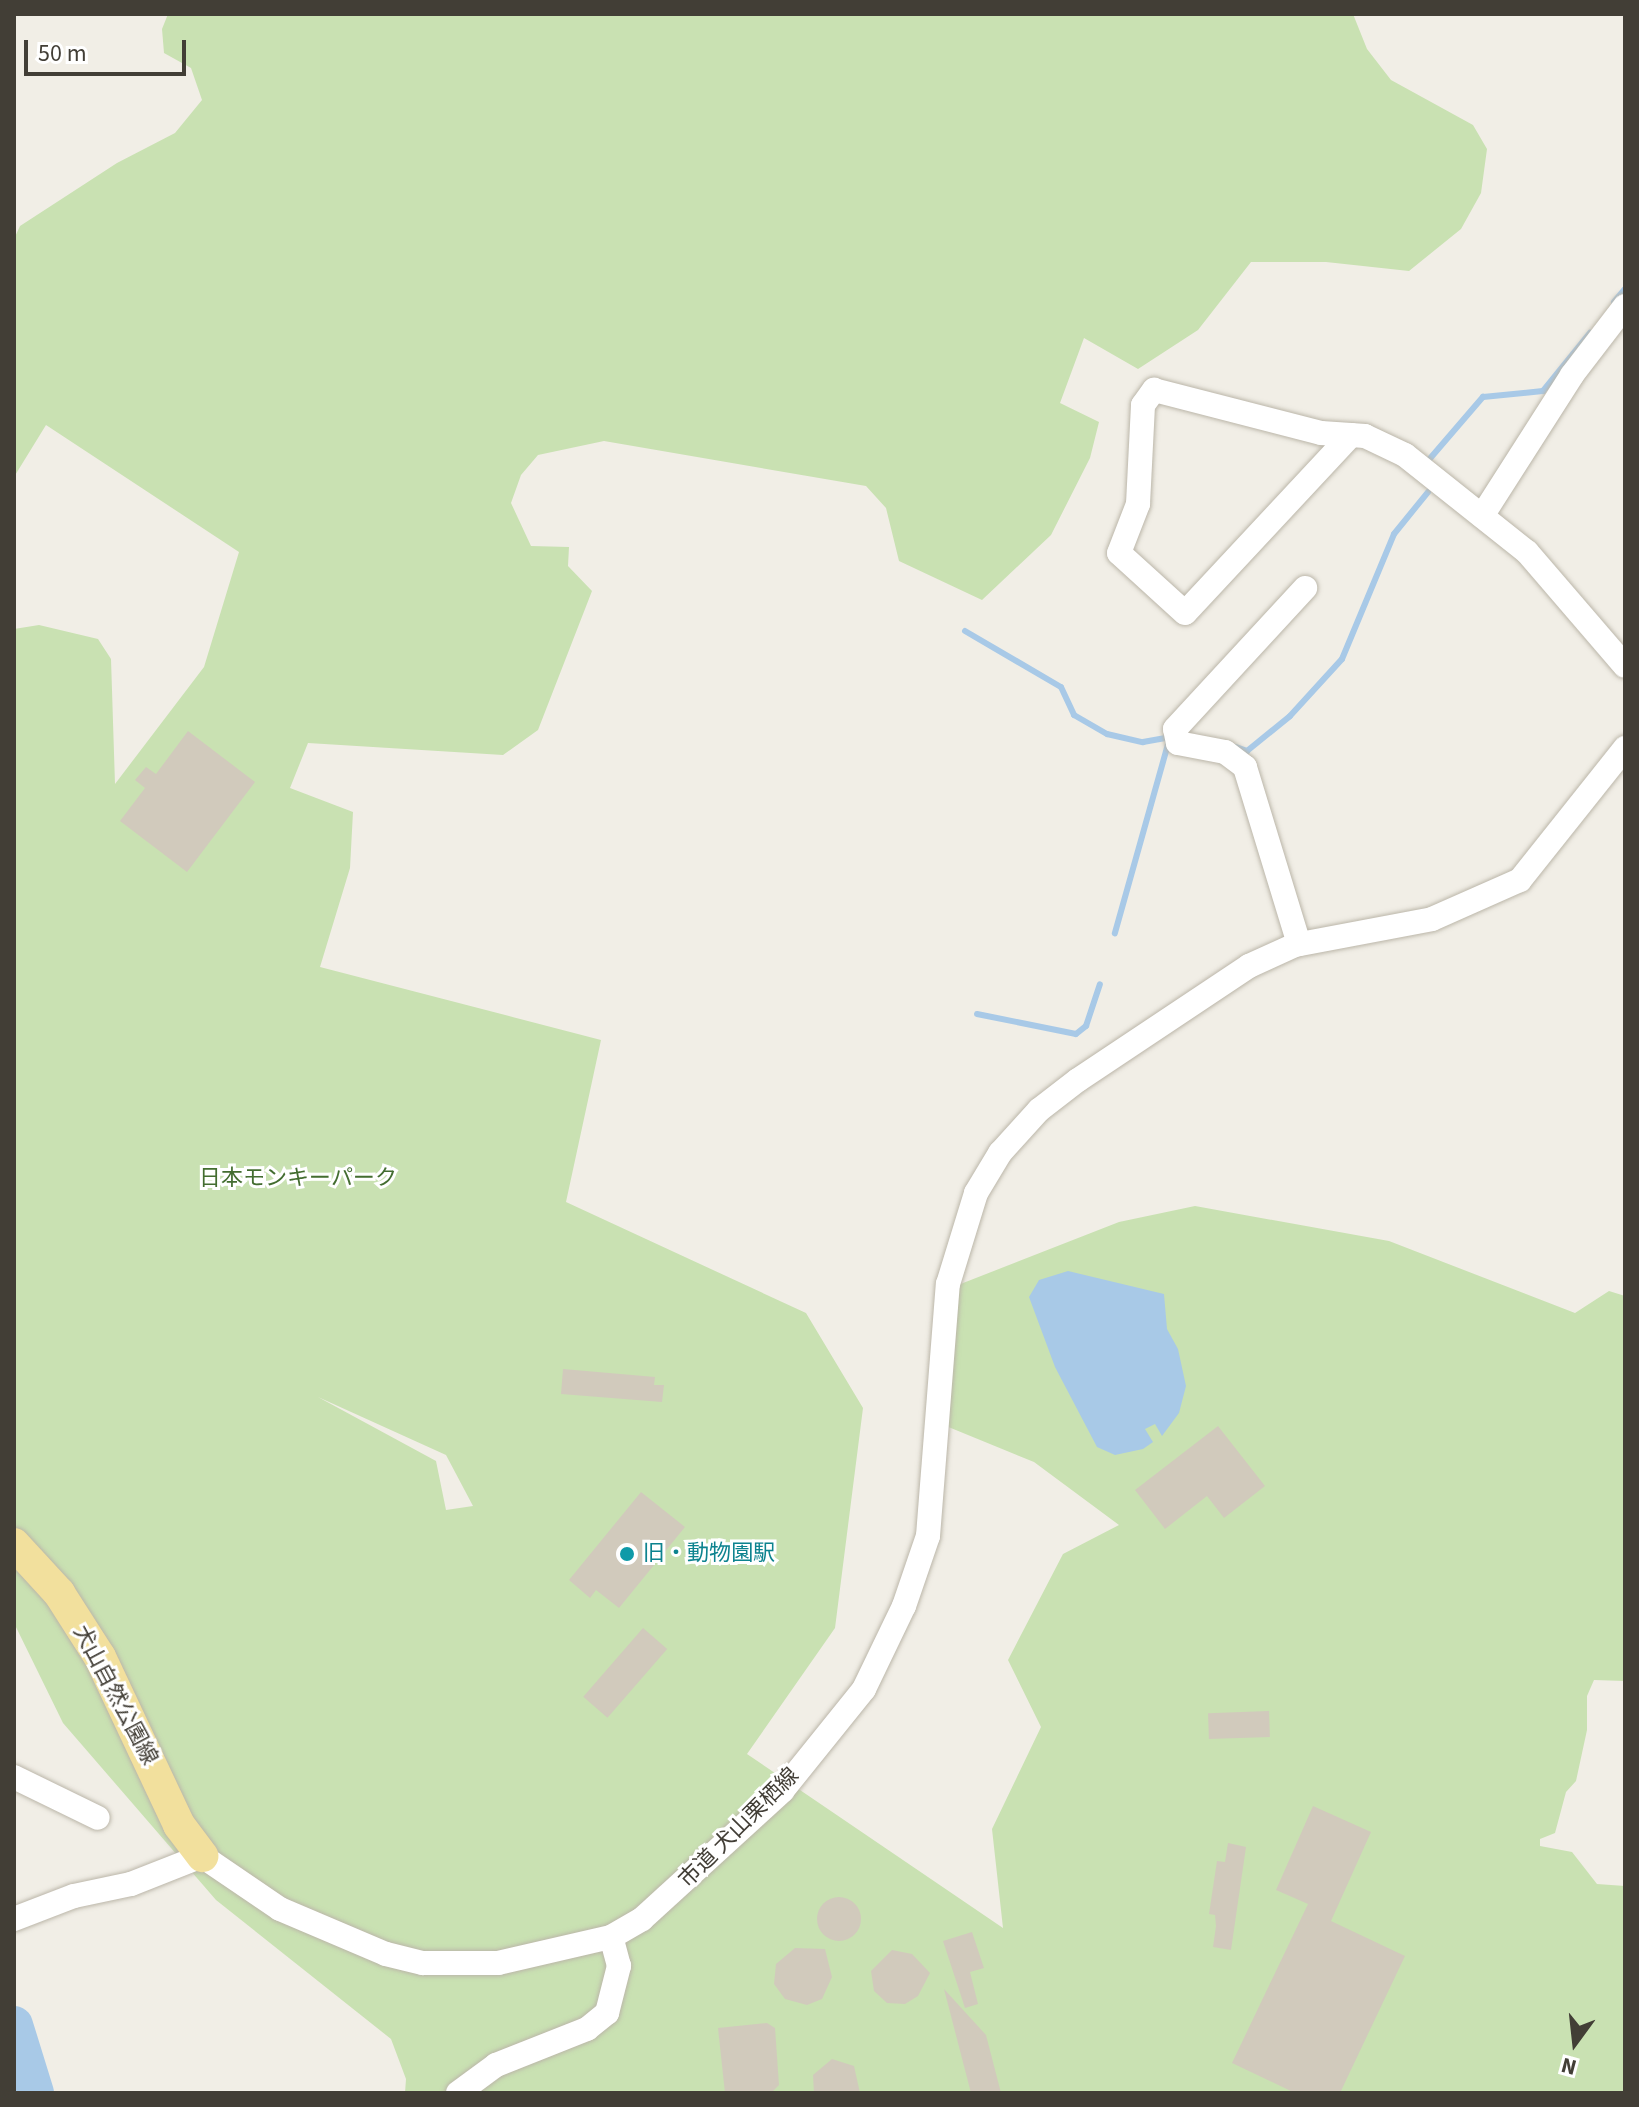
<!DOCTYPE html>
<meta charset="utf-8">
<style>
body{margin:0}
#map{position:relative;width:1639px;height:2107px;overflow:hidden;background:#f1eee6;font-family:"Source Sans 3","Noto Sans JP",sans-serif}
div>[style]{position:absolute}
.green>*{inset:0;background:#c9e1b2}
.water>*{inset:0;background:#a8c9e7}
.stream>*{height:6px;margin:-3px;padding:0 3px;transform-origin:3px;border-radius:3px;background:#a8c9e7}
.river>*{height:38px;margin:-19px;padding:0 19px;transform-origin:19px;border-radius:19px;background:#a8c9e7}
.building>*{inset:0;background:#d1cabc;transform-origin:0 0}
.round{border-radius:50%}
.roads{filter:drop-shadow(0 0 2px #bbb6a9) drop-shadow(0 0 2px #bbb6a9)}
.minor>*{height:24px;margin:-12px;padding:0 12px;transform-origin:12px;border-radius:12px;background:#fff}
.major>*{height:32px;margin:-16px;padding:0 16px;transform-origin:16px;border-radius:16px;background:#f2e09d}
.dots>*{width:22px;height:22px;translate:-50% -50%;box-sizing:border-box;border:4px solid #fff;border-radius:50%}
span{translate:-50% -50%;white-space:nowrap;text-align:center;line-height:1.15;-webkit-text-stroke:6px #fff;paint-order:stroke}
.park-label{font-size:22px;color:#436d30}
.culture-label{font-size:22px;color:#0d838f}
.left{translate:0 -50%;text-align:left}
.street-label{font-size:22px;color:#423e36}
.frame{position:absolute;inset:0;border:16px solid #423e36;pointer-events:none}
.north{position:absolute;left:1535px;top:2003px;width:80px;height:80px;-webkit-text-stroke:6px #fff;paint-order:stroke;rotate:195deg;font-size:22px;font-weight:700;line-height:32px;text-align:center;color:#423e36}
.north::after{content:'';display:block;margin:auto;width:28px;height:36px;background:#423e36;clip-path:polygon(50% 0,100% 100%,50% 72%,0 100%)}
.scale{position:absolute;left:24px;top:40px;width:162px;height:36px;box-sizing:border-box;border:4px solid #423e36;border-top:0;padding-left:10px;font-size:24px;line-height:28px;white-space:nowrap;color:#423e36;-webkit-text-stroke:6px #fff;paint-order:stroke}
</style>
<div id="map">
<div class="green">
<i style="clip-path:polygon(evenodd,168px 14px,1353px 14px,1367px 49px,1391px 80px,1473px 125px,1487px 149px,1481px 193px,1461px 229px,1409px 271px,1326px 262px,1251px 262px,1198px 330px,1138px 369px,1084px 338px,1060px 403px,1099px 422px,1090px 458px,1051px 535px,982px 600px,899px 561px,886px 508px,866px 486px,604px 441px,538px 455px,521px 475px,511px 503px,531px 546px,569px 547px,568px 566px,592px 591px,538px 730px,503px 755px,308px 743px,290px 788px,353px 812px,350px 868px,320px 967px,601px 1040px,566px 1202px,806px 1313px,863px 1408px,835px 1628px,747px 1754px,1003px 1928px,992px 1829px,1041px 1727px,1008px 1660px,1063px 1554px,1119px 1525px,1034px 1462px,946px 1426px,958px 1285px,1119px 1222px,1195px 1206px,1389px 1241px,1575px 1313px,1609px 1291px,1625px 1296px,1625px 1681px,1594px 1680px,1587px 1696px,1587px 1730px,1576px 1781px,1566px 1792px,1555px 1833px,1540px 1839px,1540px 1846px,1572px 1852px,1597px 1884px,1625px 1886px,1625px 2093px,405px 2093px,406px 2079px,391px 2039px,216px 1900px,63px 1723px,14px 1623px,14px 629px,39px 625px,98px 639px,111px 659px,115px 784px,204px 667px,239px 552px,46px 425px,14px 477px,14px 239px,20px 226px,117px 163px,175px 133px,202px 100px,191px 68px,164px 53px,162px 29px,168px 14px,318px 1397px,446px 1455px,473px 1506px,446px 1510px,436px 1461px,318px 1397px)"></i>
<i style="clip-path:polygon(14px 2023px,30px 2024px,49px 2093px,14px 2093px)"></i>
</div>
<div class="water">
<i style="clip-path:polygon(1068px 1271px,1164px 1294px,1167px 1329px,1178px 1349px,1186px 1386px,1179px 1413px,1162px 1436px,1155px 1424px,1145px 1429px,1153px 1442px,1143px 1449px,1115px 1455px,1097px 1447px,1055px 1367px,1029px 1297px,1039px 1280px)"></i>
</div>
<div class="stream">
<i style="left:1614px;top:302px;width:17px;rotate:-50deg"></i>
<i style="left:1427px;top:462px;width:86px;rotate:-49.3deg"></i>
<i style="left:1483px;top:397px;width:60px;rotate:-5.7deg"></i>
<i style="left:1543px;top:391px;width:75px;rotate:-51deg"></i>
<i style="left:965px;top:631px;width:111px;rotate:30.3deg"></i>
<i style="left:1061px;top:687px;width:31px;rotate:65deg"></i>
<i style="left:1074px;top:715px;width:38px;rotate:30deg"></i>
<i style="left:1107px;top:734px;width:37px;rotate:13deg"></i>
<i style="left:1143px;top:742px;width:27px;rotate:-10deg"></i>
<i style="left:1170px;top:737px;width:204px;rotate:105.7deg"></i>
<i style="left:1236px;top:747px;width:12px;rotate:20deg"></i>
<i style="left:1247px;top:751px;width:55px;rotate:-39.1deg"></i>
<i style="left:1290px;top:716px;width:77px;rotate:-47.6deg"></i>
<i style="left:1342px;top:659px;width:135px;rotate:-67.4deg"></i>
<i style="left:1394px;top:534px;width:54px;rotate:-51deg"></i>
<i style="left:977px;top:1014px;width:101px;rotate:11.4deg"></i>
<i style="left:1076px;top:1034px;width:13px;rotate:-39deg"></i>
<i style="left:1086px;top:1026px;width:44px;rotate:-71.6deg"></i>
</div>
<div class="river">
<i style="left:14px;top:2025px;width:71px;rotate:72.8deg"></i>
</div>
<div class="building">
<i style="clip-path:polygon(188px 731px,255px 782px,187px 872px,120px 821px,145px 788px,135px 780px,146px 767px,156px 774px)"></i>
<i style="clip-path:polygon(563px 1369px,655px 1377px,654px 1385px,664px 1385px,662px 1402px,561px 1394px)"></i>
<i style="clip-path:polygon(1218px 1426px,1265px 1486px,1224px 1518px,1207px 1496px,1165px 1529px,1135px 1490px)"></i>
<i style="clip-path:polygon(641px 1492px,685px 1527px,619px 1608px,596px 1590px,590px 1598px,569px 1580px)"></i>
<i style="left:643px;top:1628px;width:32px;height:91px;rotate:41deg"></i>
<i style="left:1269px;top:1711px;width:26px;height:61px;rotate:88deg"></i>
<i style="clip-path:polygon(1313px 1806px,1371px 1832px,1331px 1921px,1405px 1956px,1340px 2093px,1295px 2093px,1232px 2063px,1308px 1904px,1276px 1890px)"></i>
<i style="clip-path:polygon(1228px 1843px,1246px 1847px,1231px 1950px,1213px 1947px,1216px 1926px,1215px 1915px,1209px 1914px,1217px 1861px,1225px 1862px)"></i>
<i class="round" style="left:817px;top:1897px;width:44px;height:44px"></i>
<i style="clip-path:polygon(972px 1932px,984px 1968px,970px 1972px,978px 2004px,965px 2008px,943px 1941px)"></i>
<i style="clip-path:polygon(795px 1948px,825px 1949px,832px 1977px,822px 1999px,807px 2005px,785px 1999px,774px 1984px,776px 1964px)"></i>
<i style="clip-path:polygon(892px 1950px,912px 1954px,930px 1973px,918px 1996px,905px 2004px,887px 2003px,874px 1991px,871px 1971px)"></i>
<i style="clip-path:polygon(944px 1989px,986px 2035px,1001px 2093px,971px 2093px)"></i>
<i style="clip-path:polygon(767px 2023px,775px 2028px,779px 2085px,773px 2091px,725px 2093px,718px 2028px)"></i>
<i style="clip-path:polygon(832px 2059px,854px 2066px,860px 2093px,814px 2093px,813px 2075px)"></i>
</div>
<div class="roads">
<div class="minor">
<i style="left:1351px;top:435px;width:243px;rotate:133deg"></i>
<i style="left:1185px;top:613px;width:89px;rotate:-137.7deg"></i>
<i style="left:1119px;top:553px;width:53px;rotate:-68.8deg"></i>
<i style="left:1138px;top:504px;width:99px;rotate:-87.1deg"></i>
<i style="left:1143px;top:405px;width:19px;rotate:-54deg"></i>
<i style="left:1154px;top:390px;width:172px;rotate:14.4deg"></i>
<i style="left:1321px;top:433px;width:30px;rotate:4deg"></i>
<i style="left:1351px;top:435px;width:14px;rotate:4deg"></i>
<i style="left:1365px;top:436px;width:44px;rotate:25.4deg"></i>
<i style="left:1405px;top:455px;width:156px;rotate:38.5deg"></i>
<i style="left:1527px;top:552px;width:150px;rotate:49.3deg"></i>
<i style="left:1482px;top:516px;width:167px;rotate:-57.4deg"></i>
<i style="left:1572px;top:375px;width:87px;rotate:-52.5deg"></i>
<i style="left:1299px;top:944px;width:185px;rotate:-107deg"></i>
<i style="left:1245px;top:767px;width:25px;rotate:-143deg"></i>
<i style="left:1225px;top:752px;width:48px;rotate:-169.2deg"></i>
<i style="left:1178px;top:743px;width:14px;rotate:-102deg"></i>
<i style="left:1175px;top:729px;width:192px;rotate:-47.3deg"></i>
<i style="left:14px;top:1777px;width:93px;rotate:26deg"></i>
<i style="left:14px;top:1919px;width:64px;rotate:-21deg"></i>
<i style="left:74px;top:1896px;width:58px;rotate:-11.9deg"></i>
<i style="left:131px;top:1884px;width:76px;rotate:-21.5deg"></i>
<i style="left:202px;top:1856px;width:94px;rotate:34.2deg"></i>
<i style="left:280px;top:1909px;width:115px;rotate:23deg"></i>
<i style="left:386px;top:1954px;width:38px;rotate:14deg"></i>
<i style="left:423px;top:1963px;width:75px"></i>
<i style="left:498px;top:1963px;width:116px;rotate:-13deg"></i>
<i style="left:611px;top:1937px;width:36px;rotate:-30deg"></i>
<i style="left:642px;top:1919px;width:190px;rotate:-42.4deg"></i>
<i style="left:782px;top:1791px;width:131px;rotate:-51.2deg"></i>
<i style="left:864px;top:1689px;width:92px;rotate:-64.3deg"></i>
<i style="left:904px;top:1606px;width:74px;rotate:-71.1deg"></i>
<i style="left:928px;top:1536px;width:253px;rotate:-85.5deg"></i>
<i style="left:948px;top:1284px;width:95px;rotate:-72.9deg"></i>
<i style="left:976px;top:1193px;width:47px;rotate:-59deg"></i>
<i style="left:1000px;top:1153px;width:58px;rotate:-47.8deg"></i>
<i style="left:1039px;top:1110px;width:49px;rotate:-37.6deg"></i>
<i style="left:1078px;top:1080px;width:206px;rotate:-33.7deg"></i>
<i style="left:1249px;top:966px;width:51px;rotate:-24.5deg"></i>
<i style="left:1295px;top:945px;width:139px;rotate:-10.7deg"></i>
<i style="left:1432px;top:919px;width:96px;rotate:-23.9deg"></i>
<i style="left:1520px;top:880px;width:169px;rotate:-51.5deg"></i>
<i style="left:458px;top:2093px;width:47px;rotate:-36.4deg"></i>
<i style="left:496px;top:2065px;width:98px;rotate:-21.6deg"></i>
<i style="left:587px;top:2029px;width:26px;rotate:-39deg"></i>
<i style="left:607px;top:2013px;width:49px;rotate:-75.7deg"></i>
<i style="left:619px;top:1966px;width:30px;rotate:-105deg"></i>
</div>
<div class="major">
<i style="left:14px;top:1544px;width:67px;rotate:47.4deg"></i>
<i style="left:59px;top:1593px;width:76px;rotate:57.4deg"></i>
<i style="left:100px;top:1657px;width:186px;rotate:64.8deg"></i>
<i style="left:179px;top:1825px;width:39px;rotate:53deg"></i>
</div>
</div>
<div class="dots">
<i style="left:627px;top:1554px;background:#0f9aa8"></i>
</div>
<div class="park-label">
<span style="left:298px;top:1179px">日本モンキーパーク</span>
</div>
<div class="culture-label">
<span class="left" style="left:643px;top:1554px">旧・動物園駅</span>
</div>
<div class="street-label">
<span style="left:115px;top:1695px;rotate:62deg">犬山自然公園線</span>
<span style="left:739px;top:1828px;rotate:-45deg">市道 犬山栗栖線</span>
</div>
<div class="frame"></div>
<div class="north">N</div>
<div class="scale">50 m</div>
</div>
